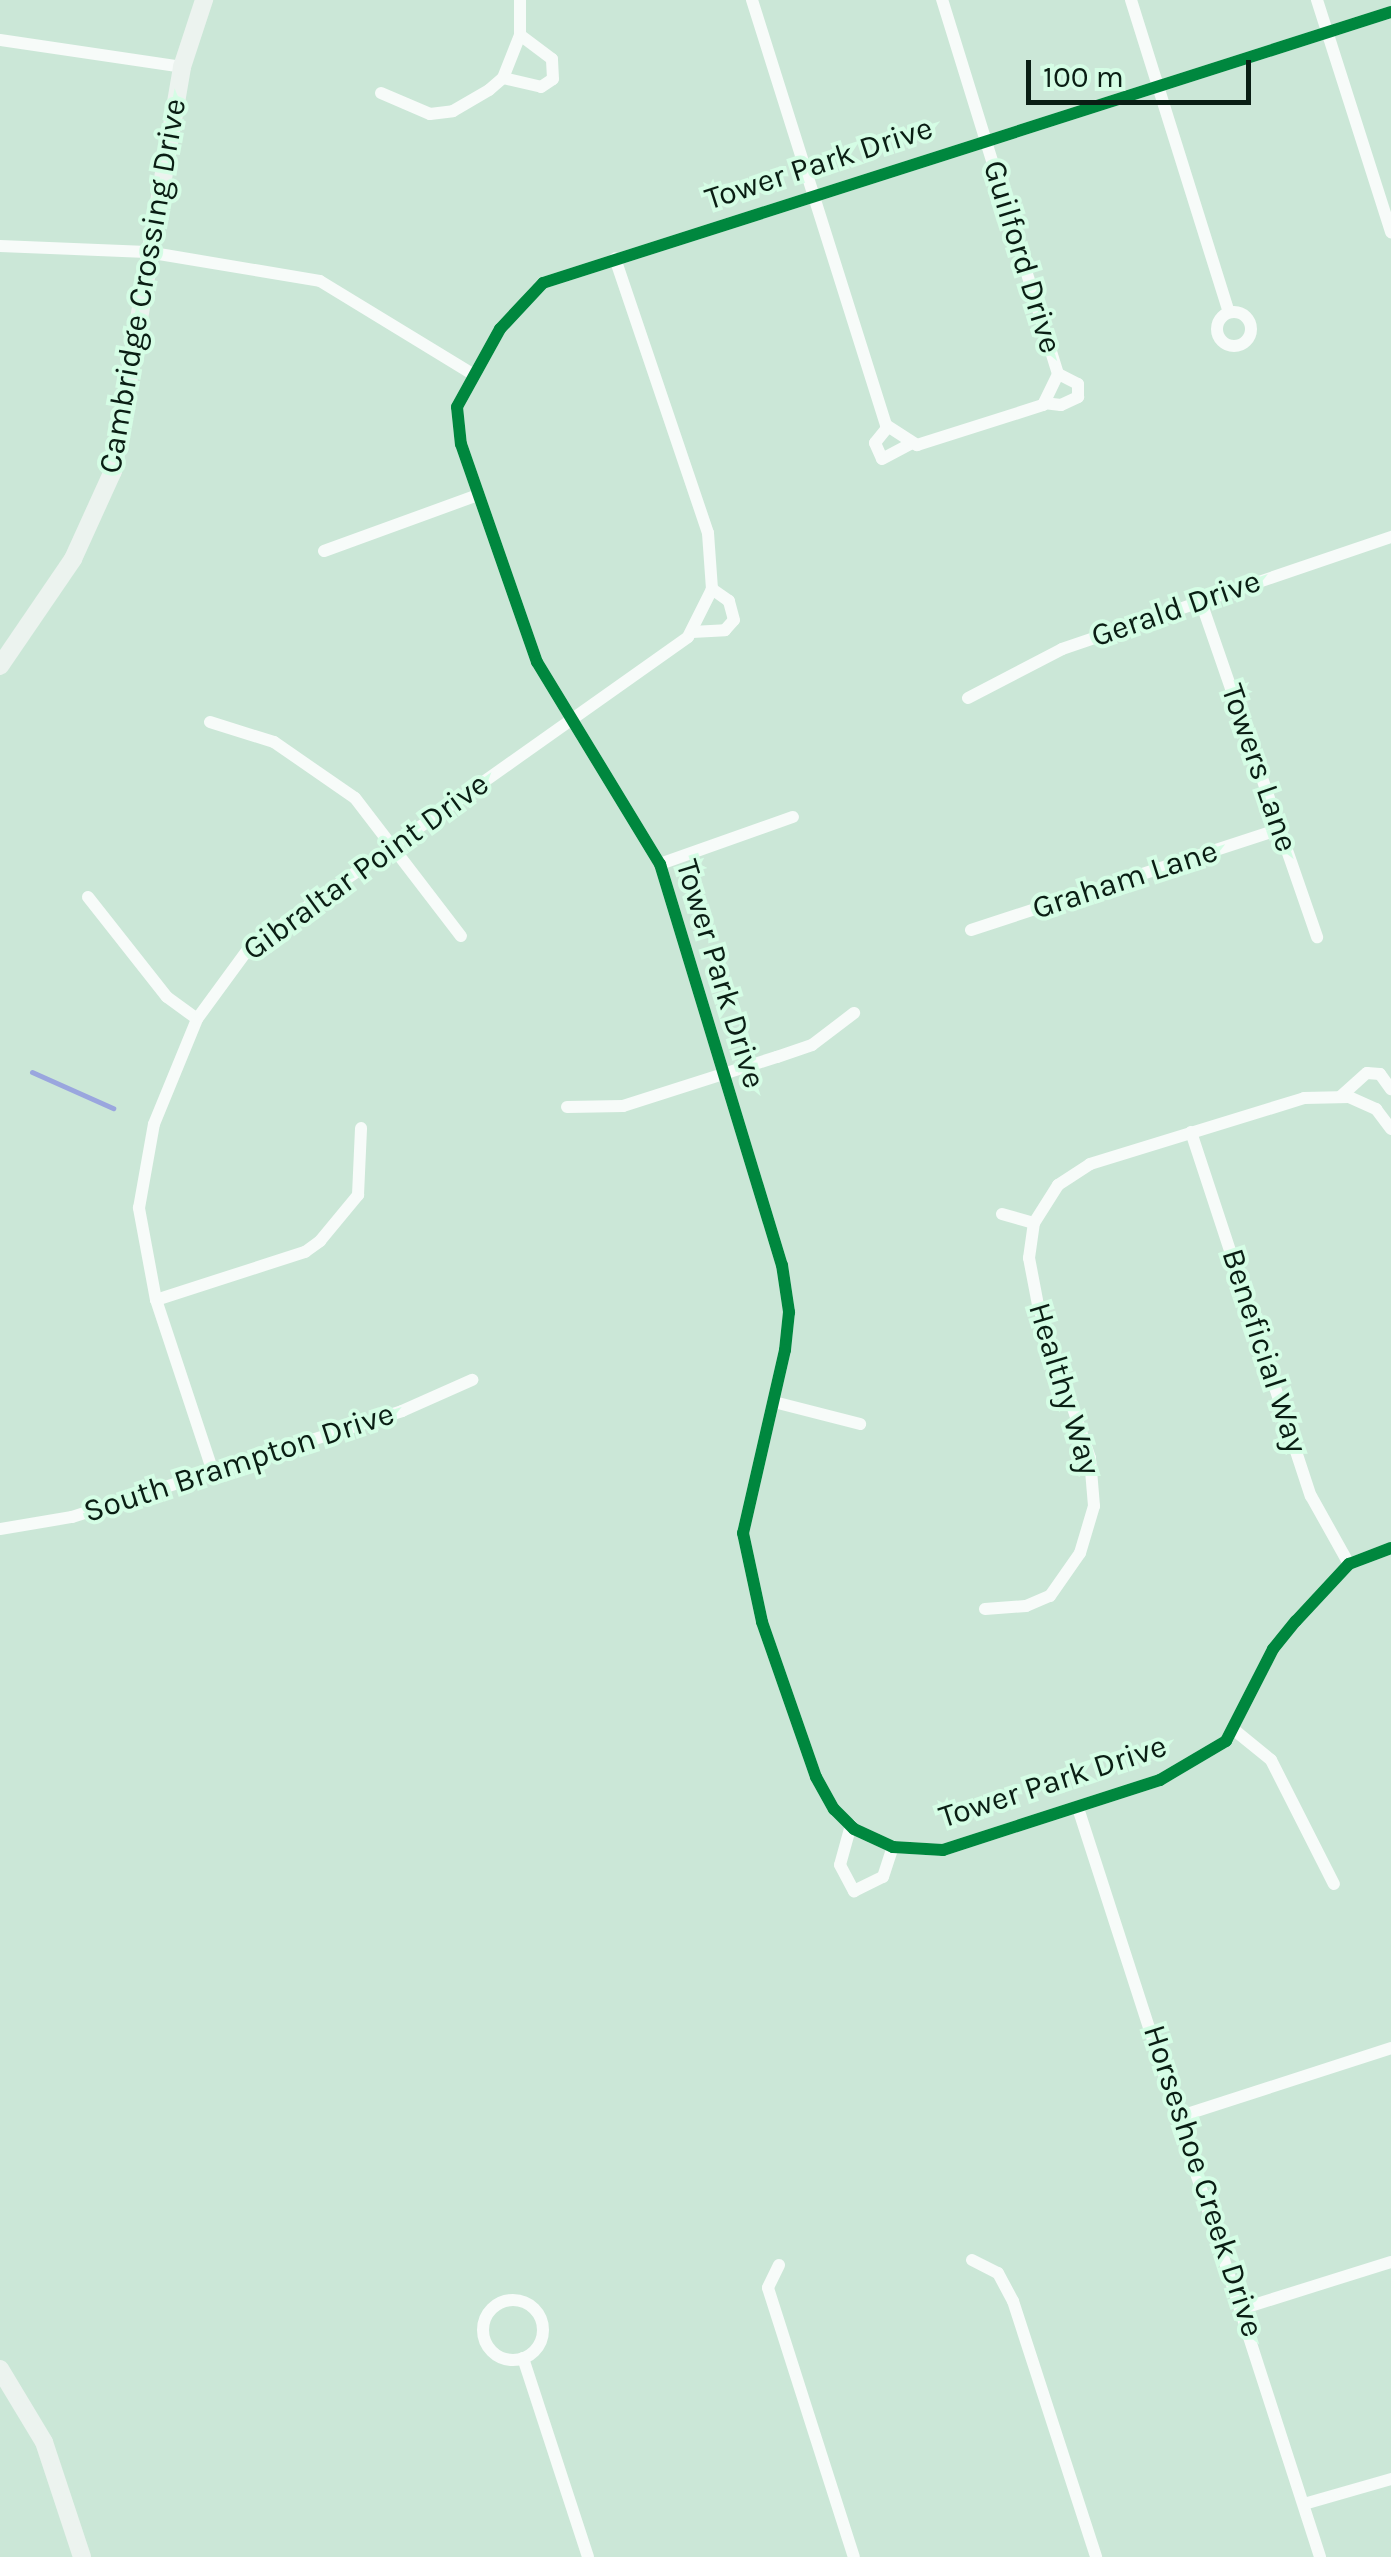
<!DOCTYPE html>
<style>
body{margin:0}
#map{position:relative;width:1391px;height:2557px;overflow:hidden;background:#cbe7d7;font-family:Karla,sans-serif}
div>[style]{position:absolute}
.stream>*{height:5px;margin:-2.5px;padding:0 2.5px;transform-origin:2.5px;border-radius:2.5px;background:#9aa6de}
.street>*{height:12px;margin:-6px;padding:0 6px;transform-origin:6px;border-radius:6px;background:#f7fbf9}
.street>.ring{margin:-6px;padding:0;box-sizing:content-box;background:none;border:12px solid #f7fbf9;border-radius:50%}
.secondary>*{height:18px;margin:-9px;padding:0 9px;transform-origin:9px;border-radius:9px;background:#ecf3ef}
.cycleway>*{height:12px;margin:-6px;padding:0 6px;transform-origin:6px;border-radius:6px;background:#00873e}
span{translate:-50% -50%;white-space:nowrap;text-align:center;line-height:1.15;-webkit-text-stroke:8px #d5fde5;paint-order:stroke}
.street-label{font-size:32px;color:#0a1e14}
.scale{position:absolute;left:1026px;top:60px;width:225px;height:45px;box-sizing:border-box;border:5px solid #0a1e14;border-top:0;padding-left:12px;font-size:30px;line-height:35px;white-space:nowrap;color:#0a1e14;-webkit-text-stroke:8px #d5fde5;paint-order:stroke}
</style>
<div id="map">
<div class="stream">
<i style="left:32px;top:1072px;width:89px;rotate:24deg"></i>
</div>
<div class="street">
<i style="left:752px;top:0;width:446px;rotate:72.5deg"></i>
<i style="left:886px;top:425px;width:37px;rotate:33deg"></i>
<i style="left:917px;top:445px;width:132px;rotate:-17.6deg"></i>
<i style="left:1043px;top:405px;width:34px;rotate:-64deg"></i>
<i style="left:1058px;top:374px;width:392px;rotate:-107.2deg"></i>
<i style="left:1131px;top:0;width:327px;rotate:72.6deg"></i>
<i style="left:1317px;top:0;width:244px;rotate:72.3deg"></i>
<i style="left:1391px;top:12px;width:890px;rotate:162.28deg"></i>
<i style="left:543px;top:283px;width:63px;rotate:133.1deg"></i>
<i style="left:500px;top:329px;width:89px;rotate:118.9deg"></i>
<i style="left:457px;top:407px;width:37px;rotate:84deg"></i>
<i style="left:461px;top:444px;width:231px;rotate:70.8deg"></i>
<i style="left:537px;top:662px;width:237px;rotate:58.7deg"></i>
<i style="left:660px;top:864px;width:419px;rotate:73.1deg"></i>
<i style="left:782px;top:1265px;width:48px;rotate:81.5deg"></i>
<i style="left:789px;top:1312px;width:38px;rotate:96deg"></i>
<i style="left:785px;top:1350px;width:188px;rotate:102.9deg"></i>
<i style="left:743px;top:1533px;width:91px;rotate:77.9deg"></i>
<i style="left:762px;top:1622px;width:164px;rotate:70.8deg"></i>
<i style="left:816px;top:1777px;width:37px;rotate:61deg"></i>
<i style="left:834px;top:1809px;width:28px;rotate:45deg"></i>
<i style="left:854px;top:1829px;width:43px;rotate:24.8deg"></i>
<i style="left:893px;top:1847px;width:50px;rotate:3.4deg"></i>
<i style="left:943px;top:1850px;width:228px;rotate:-17.9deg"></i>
<i style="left:1160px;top:1780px;width:77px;rotate:-30.6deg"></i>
<i style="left:1226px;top:1741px;width:103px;rotate:-62.9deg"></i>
<i style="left:1273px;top:1649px;width:36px;rotate:-51deg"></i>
<i style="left:1296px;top:1621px;width:78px;rotate:-47.1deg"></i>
<i style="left:1349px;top:1564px;width:45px;rotate:-20.9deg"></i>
<i style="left:0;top:40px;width:184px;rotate:8.4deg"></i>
<i style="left:503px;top:78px;width:39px;rotate:13deg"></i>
<i style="left:541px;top:87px;width:14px;rotate:-34deg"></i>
<i style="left:553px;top:79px;width:20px;rotate:-93deg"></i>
<i style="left:552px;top:59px;width:40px;rotate:-143deg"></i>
<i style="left:381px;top:93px;width:53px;rotate:23.2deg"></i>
<i style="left:430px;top:114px;width:23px;rotate:-7deg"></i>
<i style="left:453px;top:111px;width:42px;rotate:-30.3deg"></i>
<i style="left:489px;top:90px;width:18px;rotate:-41deg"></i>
<i style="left:503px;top:78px;width:46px;rotate:-68.4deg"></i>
<i style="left:520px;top:35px;width:35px;rotate:-90deg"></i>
<i style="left:0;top:246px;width:147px;rotate:2.3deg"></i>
<i style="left:147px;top:252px;width:175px;rotate:9.5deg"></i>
<i style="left:320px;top:281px;width:177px;rotate:31.4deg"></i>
<i class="ring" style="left:1217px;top:312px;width:22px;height:22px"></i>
<i style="left:1044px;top:403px;width:17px;rotate:7deg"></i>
<i style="left:1061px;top:405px;width:19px;rotate:-25deg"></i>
<i style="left:1078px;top:397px;width:13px;rotate:-90deg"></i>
<i style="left:1078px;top:384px;width:22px;rotate:-153deg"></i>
<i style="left:887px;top:428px;width:19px;rotate:129deg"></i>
<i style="left:875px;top:443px;width:17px;rotate:66deg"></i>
<i style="left:882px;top:459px;width:32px;rotate:-28deg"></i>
<i style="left:324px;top:551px;width:164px;rotate:-20deg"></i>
<i style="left:1200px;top:599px;width:358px;rotate:70.9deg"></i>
<i style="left:692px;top:632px;width:33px;rotate:-3deg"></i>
<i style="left:725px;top:630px;width:13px;rotate:-48deg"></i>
<i style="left:734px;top:620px;width:20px;rotate:-105deg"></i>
<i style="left:729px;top:601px;width:21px;rotate:-145deg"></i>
<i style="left:968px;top:698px;width:106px;rotate:-27.5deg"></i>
<i style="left:1062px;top:649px;width:348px;rotate:-18.8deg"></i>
<i style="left:210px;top:722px;width:67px;rotate:17.4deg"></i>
<i style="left:274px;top:742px;width:98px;rotate:34.7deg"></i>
<i style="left:355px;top:798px;width:174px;rotate:52.5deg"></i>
<i style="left:660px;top:864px;width:141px;rotate:-19.5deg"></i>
<i style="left:88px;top:897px;width:127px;rotate:51.7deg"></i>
<i style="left:167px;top:997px;width:37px;rotate:36deg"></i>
<i style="left:971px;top:930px;width:325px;rotate:-18.1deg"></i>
<i style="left:1340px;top:1097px;width:36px;rotate:-42deg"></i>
<i style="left:1367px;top:1073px;width:13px;rotate:4deg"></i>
<i style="left:1380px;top:1074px;width:19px;rotate:54deg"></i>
<i style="left:567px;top:1107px;width:56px;rotate:-1deg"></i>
<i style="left:623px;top:1106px;width:162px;rotate:-17.7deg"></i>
<i style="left:777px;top:1057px;width:37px;rotate:-19deg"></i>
<i style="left:812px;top:1045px;width:53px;rotate:-37.3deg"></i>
<i style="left:1191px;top:1132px;width:383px;rotate:71.8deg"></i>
<i style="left:1311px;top:1496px;width:78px;rotate:60.8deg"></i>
<i style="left:1002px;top:1214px;width:33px;rotate:16deg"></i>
<i style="left:156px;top:1300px;width:157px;rotate:-17.9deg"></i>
<i style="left:305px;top:1252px;width:19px;rotate:-36deg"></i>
<i style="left:320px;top:1241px;width:60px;rotate:-50.4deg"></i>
<i style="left:358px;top:1195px;width:67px;rotate:-87.4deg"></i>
<i style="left:774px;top:1402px;width:89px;rotate:14.3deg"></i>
<i style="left:213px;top:1472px;width:181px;rotate:-108.3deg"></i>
<i style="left:156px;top:1300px;width:94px;rotate:-100.5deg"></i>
<i style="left:139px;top:1208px;width:85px;rotate:-79.9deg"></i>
<i style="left:154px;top:1124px;width:113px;rotate:-67.7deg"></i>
<i style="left:197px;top:1019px;width:88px;rotate:-53.8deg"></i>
<i style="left:249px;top:948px;width:538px;rotate:-35.31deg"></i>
<i style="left:688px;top:637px;width:54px;rotate:-63.4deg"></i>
<i style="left:712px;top:589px;width:56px;rotate:-94.1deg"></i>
<i style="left:708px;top:533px;width:290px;rotate:-108.7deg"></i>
<i style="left:0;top:1529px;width:73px;rotate:-9.5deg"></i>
<i style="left:72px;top:1517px;width:347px;rotate:-17.8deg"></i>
<i style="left:402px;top:1411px;width:77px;rotate:-23.9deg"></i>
<i style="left:985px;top:1609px;width:41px;rotate:-4.2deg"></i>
<i style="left:1026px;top:1606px;width:26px;rotate:-23deg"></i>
<i style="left:1050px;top:1596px;width:52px;rotate:-55.1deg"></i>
<i style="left:1080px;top:1553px;width:49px;rotate:-73.4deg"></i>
<i style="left:1094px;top:1506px;width:48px;rotate:-94.8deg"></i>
<i style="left:1090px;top:1458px;width:162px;rotate:-108.8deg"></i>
<i style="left:1038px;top:1305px;width:48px;rotate:-100.8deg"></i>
<i style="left:1029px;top:1258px;width:35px;rotate:-82deg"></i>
<i style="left:1034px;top:1223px;width:45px;rotate:-57.7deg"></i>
<i style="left:1058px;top:1185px;width:38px;rotate:-33deg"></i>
<i style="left:1090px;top:1164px;width:224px;rotate:-17.1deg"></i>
<i style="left:1304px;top:1098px;width:45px;rotate:-1.3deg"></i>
<i style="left:1349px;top:1097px;width:30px;rotate:24deg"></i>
<i style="left:1376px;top:1109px;width:25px;rotate:53deg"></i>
<i style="left:1233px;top:1729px;width:49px;rotate:39.2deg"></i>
<i style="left:1271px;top:1760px;width:139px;rotate:63.1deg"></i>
<i style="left:1078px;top:1808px;width:787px;rotate:72.09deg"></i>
<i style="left:851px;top:1825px;width:41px;rotate:105.4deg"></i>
<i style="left:840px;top:1865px;width:30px;rotate:62deg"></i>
<i style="left:854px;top:1891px;width:32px;rotate:-26deg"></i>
<i style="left:883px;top:1877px;width:32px;rotate:-72deg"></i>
<i style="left:1181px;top:2116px;width:221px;rotate:-17.9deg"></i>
<i style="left:972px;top:2260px;width:29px;rotate:27deg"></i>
<i style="left:998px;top:2273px;width:32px;rotate:62deg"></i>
<i style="left:1013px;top:2301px;width:269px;rotate:72deg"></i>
<i style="left:779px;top:2265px;width:25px;rotate:116deg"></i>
<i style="left:768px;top:2288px;width:282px;rotate:72.3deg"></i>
<i class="ring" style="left:483px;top:2300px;width:48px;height:48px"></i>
<i style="left:1244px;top:2308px;width:154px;rotate:-17.4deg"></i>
<i style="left:523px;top:2358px;width:209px;rotate:71.9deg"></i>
<i style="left:1304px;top:2504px;width:91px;rotate:-16deg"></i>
</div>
<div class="secondary">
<i style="left:0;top:666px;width:130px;rotate:-55.7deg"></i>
<i style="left:73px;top:559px;width:97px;rotate:-65.6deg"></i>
<i style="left:113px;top:471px;width:410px;rotate:-80.3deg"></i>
<i style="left:182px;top:67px;width:71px;rotate:-71.8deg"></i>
<i style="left:0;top:2369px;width:85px;rotate:58.9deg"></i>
<i style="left:44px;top:2442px;width:121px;rotate:71.7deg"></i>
</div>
<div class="cycleway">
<i style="left:1391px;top:12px;width:890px;rotate:162.28deg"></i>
<i style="left:543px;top:283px;width:63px;rotate:133.1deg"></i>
<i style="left:500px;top:329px;width:89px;rotate:118.9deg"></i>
<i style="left:457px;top:407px;width:37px;rotate:84deg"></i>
<i style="left:461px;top:444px;width:231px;rotate:70.8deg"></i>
<i style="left:537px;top:662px;width:237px;rotate:58.7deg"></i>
<i style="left:660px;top:864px;width:419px;rotate:73.1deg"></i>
<i style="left:782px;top:1265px;width:48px;rotate:81.5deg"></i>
<i style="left:789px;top:1312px;width:38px;rotate:96deg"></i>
<i style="left:785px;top:1350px;width:188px;rotate:102.9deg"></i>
<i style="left:743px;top:1533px;width:91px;rotate:77.9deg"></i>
<i style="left:762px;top:1622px;width:164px;rotate:70.8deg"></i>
<i style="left:816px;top:1777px;width:37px;rotate:61deg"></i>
<i style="left:834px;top:1809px;width:28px;rotate:45deg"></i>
<i style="left:854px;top:1829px;width:43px;rotate:24.8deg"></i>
<i style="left:893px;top:1847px;width:50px;rotate:3.4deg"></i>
<i style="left:943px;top:1850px;width:228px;rotate:-17.9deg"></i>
<i style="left:1160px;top:1780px;width:77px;rotate:-30.6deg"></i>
<i style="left:1226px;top:1741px;width:103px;rotate:-62.9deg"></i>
<i style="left:1273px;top:1649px;width:36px;rotate:-51deg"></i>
<i style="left:1296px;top:1621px;width:78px;rotate:-47.1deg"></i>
<i style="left:1349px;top:1564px;width:45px;rotate:-20.9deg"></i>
</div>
<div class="street-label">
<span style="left:819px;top:164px;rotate:-18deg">Tower Park Drive</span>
<span style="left:1022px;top:257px;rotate:73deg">Guilford Drive</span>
<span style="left:143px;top:286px;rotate:-80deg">Cambridge Crossing Drive</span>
<span style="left:1176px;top:609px;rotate:-19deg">Gerald Drive</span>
<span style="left:1259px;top:768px;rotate:71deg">Towers Lane</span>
<span style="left:366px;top:867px;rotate:-36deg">Gibraltar Point Drive</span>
<span style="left:1125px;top:880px;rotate:-18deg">Graham Lane</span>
<span style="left:720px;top:974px;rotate:73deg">Tower Park Drive</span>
<span style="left:1264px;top:1351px;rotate:72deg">Beneficial Way</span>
<span style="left:1064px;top:1389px;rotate:73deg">Healthy Way</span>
<span style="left:239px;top:1463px;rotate:-18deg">South Brampton Drive</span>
<span style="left:1053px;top:1782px;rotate:-18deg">Tower Park Drive</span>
<span style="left:1203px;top:2181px;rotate:72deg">Horseshoe Creek Drive</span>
</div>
<div class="scale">100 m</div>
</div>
